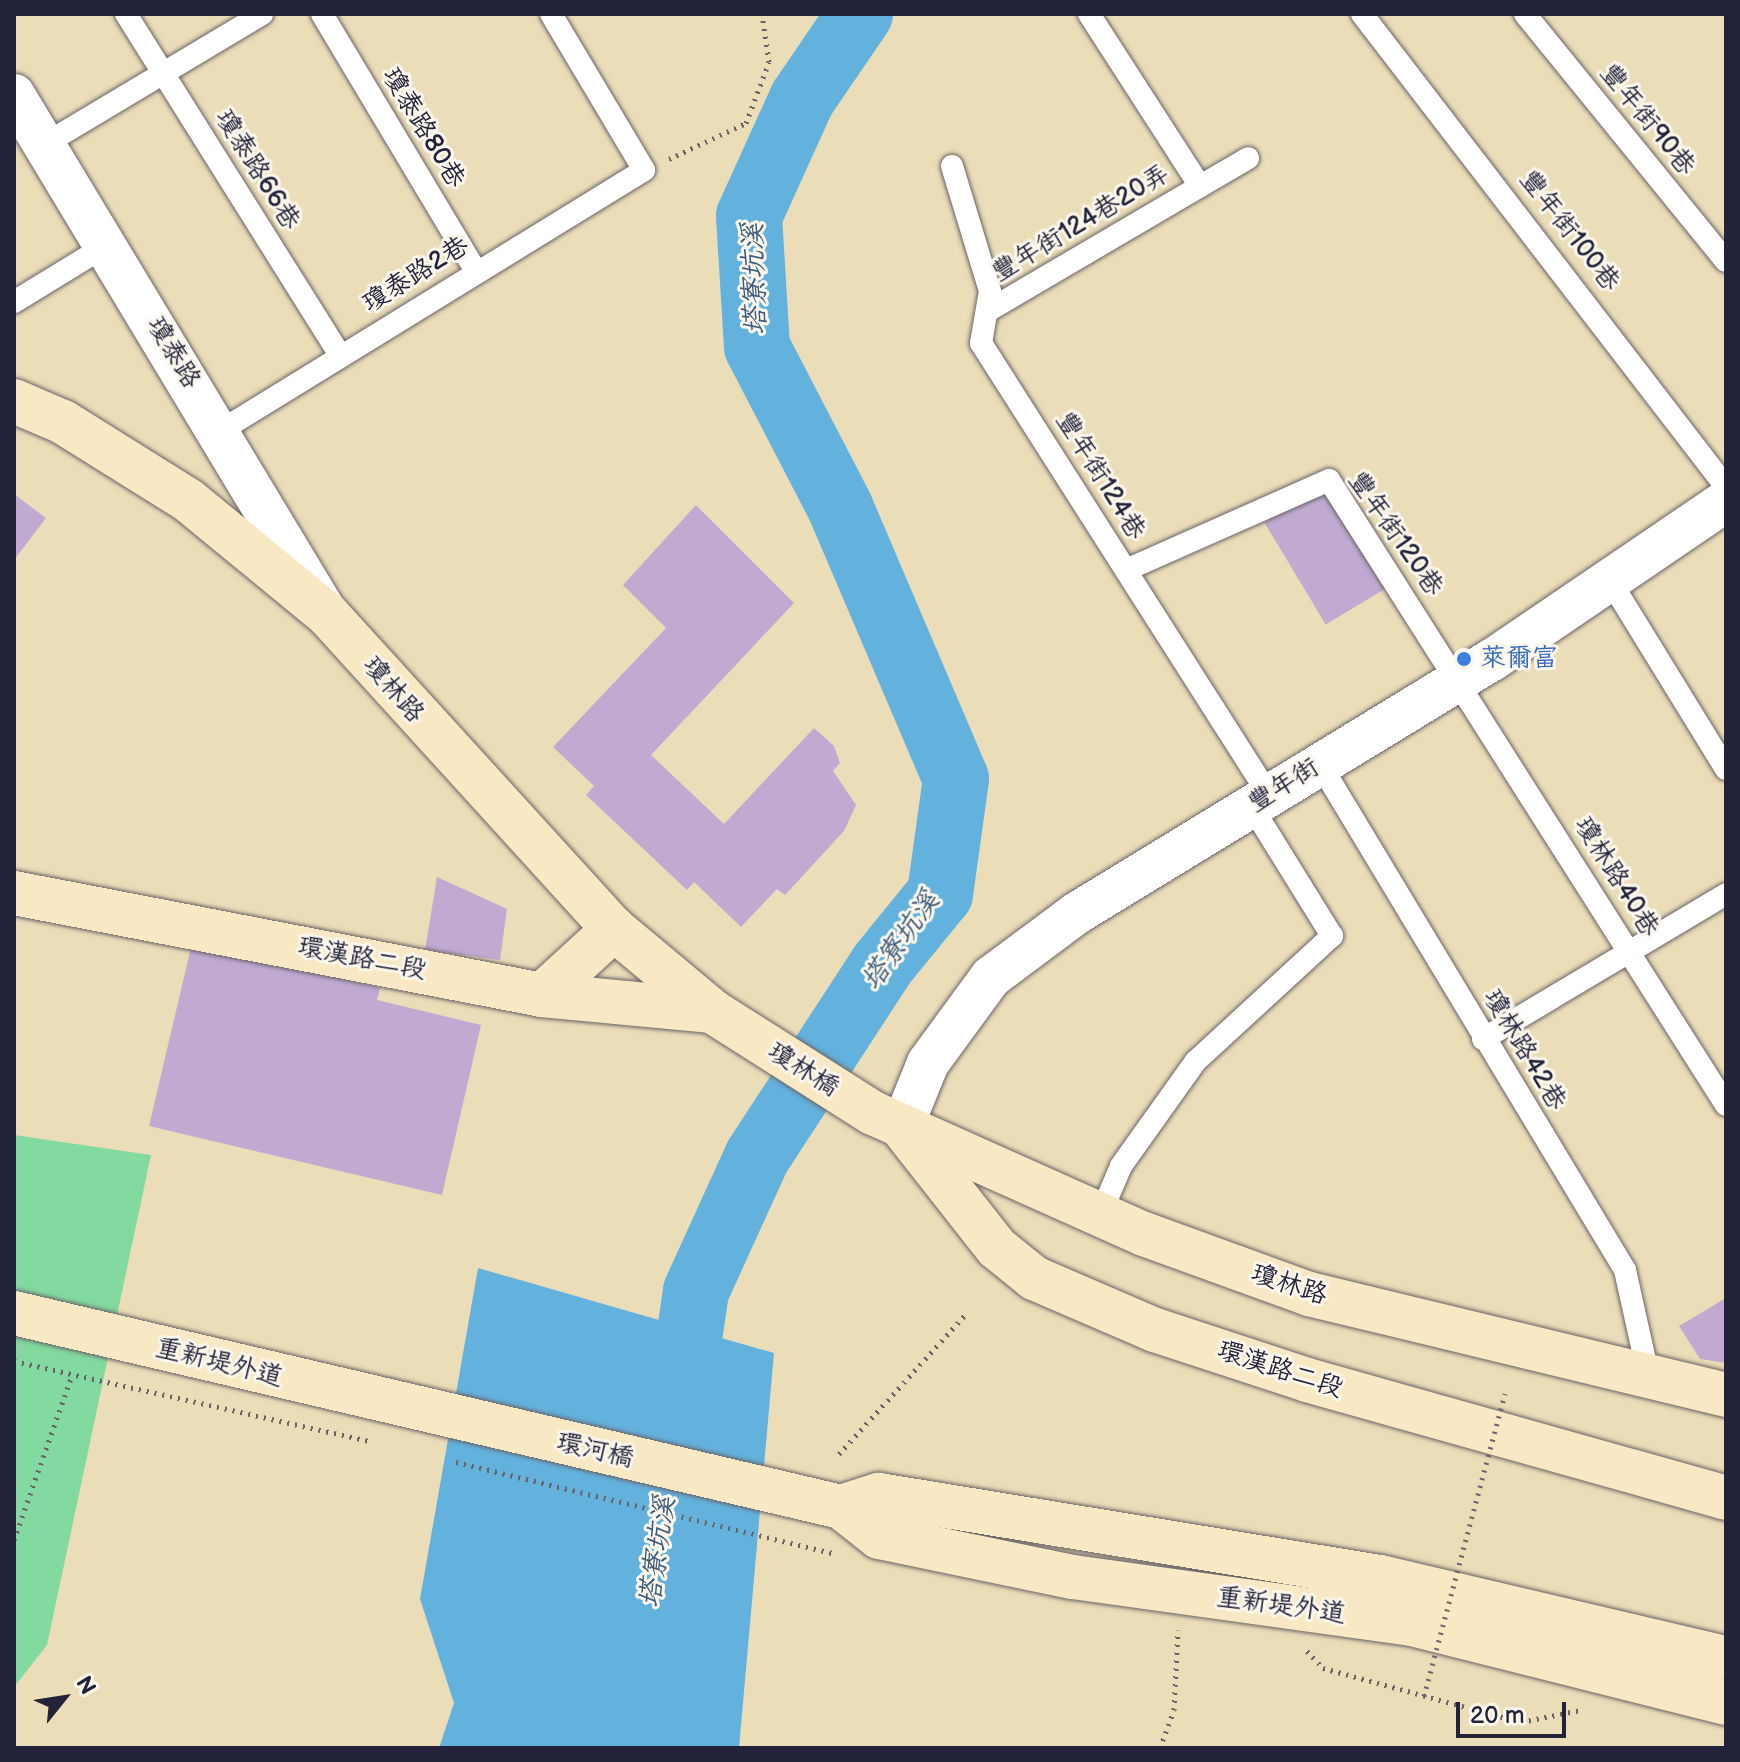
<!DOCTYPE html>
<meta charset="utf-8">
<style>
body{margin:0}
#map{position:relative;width:1740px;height:1762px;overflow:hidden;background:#ecddb9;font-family:"Balsamiq Sans","LXGW WenKai TC",sans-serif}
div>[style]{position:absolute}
.green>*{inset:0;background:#82daa0}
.water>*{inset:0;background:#63b2dd}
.river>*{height:66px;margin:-33px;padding:0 33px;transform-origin:33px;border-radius:33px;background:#63b2dd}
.building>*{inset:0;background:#c0aad2;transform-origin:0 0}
.path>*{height:5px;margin-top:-2.5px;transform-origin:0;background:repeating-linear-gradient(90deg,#696367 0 2px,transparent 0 8px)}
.roads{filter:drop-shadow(0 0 2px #696367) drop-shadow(0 0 2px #696367)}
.lane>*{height:22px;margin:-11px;padding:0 11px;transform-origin:11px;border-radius:11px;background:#fff}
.street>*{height:42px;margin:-21px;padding:0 21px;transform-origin:21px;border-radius:21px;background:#fff}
.secondary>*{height:44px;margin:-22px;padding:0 22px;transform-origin:22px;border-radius:22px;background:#f8e8c3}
.path-bridge>*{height:5px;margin-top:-2.5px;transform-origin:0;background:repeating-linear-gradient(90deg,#696367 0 2px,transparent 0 8px)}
.dots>*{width:22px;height:22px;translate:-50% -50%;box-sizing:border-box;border:4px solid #fbf7ec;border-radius:50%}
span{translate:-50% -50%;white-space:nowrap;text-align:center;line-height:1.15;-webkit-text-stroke:6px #fbf7ec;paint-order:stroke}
.street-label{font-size:26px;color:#22223b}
.shop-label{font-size:26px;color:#366cbe}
.left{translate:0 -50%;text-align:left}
.water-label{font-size:28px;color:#3c5c7c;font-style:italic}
.frame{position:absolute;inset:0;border:16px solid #22223b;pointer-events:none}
.north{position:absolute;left:24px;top:1658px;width:80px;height:80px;-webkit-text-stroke:6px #fbf7ec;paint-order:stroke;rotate:60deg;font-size:22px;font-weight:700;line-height:32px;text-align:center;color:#22223b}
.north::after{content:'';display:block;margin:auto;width:28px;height:36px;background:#22223b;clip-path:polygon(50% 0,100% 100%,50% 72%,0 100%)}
.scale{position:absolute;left:1456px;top:1702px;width:110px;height:36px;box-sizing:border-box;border:4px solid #22223b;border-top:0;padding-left:10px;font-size:24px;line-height:28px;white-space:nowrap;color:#22223b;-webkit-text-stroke:6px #fbf7ec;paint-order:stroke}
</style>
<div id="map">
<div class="green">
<i style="clip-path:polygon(14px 1135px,151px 1155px,47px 1645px,14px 1687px)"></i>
</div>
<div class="water">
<i style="clip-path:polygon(478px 1268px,774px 1353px,739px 1748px,439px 1748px,454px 1703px,420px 1599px)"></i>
</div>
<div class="river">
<i style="left:677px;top:1420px;width:130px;rotate:-81.6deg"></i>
<i style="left:696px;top:1291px;width:147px;rotate:-65.5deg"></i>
<i style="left:757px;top:1157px;width:229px;rotate:-56.9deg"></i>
<i style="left:882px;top:965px;width:92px;rotate:-50.8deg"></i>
<i style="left:940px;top:894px;width:116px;rotate:-82.1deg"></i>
<i style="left:956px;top:779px;width:296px;rotate:-113.1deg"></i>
<i style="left:840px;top:507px;width:180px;rotate:-117.4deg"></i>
<i style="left:757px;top:347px;width:131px;rotate:-93.5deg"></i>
<i style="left:749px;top:216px;width:128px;rotate:-65.6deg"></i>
<i style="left:802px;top:99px;width:103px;rotate:-55.7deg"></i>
</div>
<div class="building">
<i style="left:1327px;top:485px;width:119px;height:73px;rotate:59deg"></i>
<i style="clip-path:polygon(14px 494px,46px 518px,14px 560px)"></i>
<i style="clip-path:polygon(696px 505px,794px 603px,651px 755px,724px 824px,814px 728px,834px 746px,840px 763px,833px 771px,856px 805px,844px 831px,785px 895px,777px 889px,741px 927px,694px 882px,687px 890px,586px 795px,594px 786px,553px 747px,666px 628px,623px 585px)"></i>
<i style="clip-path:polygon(437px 877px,507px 909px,500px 960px,425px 950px)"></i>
<i style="clip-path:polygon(192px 943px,380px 988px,377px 1000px,481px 1025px,442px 1195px,149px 1126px)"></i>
<i style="clip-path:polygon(1726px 1298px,1726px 1363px,1700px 1359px,1679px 1326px)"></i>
</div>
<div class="path">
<i style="left:669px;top:159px;width:85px;rotate:-25.1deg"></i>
<i style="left:746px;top:123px;width:65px;rotate:-69.3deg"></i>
<i style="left:769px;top:62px;width:49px;rotate:-98.3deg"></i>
<i style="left:14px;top:1361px;width:367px;rotate:12.7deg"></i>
<i style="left:839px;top:1454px;width:188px;rotate:-47.8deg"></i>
<i style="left:456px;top:1462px;width:390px;rotate:13.6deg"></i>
<i style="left:14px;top:1540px;width:175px;rotate:-70.6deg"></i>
<i style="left:1307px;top:1651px;width:23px;rotate:47deg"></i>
<i style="left:1323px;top:1668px;width:205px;rotate:15.3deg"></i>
<i style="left:1521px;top:1722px;width:61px;rotate:-11.3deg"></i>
<i style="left:1160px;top:1748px;width:40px;rotate:-69.8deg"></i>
<i style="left:1174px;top:1710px;width:80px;rotate:-87.1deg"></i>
</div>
<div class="roads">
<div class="lane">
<i style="left:126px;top:14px;width:403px;rotate:57.9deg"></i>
<i style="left:322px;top:14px;width:298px;rotate:59.1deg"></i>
<i style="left:1089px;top:14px;width:205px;rotate:57.2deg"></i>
<i style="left:1362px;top:14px;width:597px;rotate:52.42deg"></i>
<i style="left:1525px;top:14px;width:318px;rotate:50.9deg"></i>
<i style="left:45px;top:144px;width:253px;rotate:-30.9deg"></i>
<i style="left:952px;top:166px;width:131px;rotate:73.1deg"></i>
<i style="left:990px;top:291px;width:53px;rotate:99.8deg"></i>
<i style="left:981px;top:343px;width:536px;rotate:57.5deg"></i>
<i style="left:14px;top:302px;width:109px;rotate:-31.5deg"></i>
<i style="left:991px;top:309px;width:298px;rotate:-30.4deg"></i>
<i style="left:220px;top:431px;width:498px;rotate:-31.6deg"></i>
<i style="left:644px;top:170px;width:182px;rotate:-120.8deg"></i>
<i style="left:1126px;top:570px;width:222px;rotate:-23.9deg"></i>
<i style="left:1329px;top:480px;width:740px;rotate:57.58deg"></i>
<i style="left:1609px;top:579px;width:223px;rotate:58.4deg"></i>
<i style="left:1320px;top:764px;width:591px;rotate:58.92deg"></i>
<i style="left:1625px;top:1270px;width:111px;rotate:77.5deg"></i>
<i style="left:1483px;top:1039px;width:283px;rotate:-30.8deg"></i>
<i style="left:1101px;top:1213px;width:51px;rotate:-66.9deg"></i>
<i style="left:1121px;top:1166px;width:129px;rotate:-54.5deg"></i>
<i style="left:1196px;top:1061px;width:185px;rotate:-42.6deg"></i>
<i style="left:1332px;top:936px;width:152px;rotate:-121.8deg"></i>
</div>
<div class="street">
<i style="left:14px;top:95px;width:600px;rotate:58.91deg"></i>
<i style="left:902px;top:1127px;width:69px;rotate:-67.9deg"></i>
<i style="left:928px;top:1063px;width:107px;rotate:-53.8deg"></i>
<i style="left:991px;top:977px;width:107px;rotate:-36.7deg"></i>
<i style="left:1077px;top:913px;width:486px;rotate:-31.4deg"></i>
<i style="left:1492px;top:660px;width:283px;rotate:-34.2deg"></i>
</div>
<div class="secondary">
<i style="left:14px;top:401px;width:53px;rotate:23.2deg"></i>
<i style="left:63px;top:422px;width:147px;rotate:32deg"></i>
<i style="left:188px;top:500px;width:180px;rotate:39.4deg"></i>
<i style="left:327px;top:614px;width:426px;rotate:47.7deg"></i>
<i style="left:614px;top:929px;width:128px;rotate:39.9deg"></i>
<i style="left:712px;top:1011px;width:191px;rotate:32.4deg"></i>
<i style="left:873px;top:1113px;width:297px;rotate:24.1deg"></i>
<i style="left:1144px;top:1234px;width:176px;rotate:20deg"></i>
<i style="left:1309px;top:1294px;width:429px;rotate:13.6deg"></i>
<i style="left:14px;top:893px;width:538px;rotate:10.93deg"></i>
<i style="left:542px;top:995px;width:171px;rotate:5.4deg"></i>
<i style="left:542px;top:995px;width:98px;rotate:-42.5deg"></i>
<i style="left:904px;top:1130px;width:150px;rotate:51.8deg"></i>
<i style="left:997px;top:1248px;width:48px;rotate:39deg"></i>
<i style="left:1034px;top:1278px;width:132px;rotate:23.3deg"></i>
<i style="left:1155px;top:1330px;width:160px;rotate:18.2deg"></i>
<i style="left:1307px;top:1380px;width:435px;rotate:15.7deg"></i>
<i style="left:14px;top:1313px;width:849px;rotate:13.2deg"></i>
<i style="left:841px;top:1507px;width:48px;rotate:38.3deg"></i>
<i style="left:879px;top:1537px;width:198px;rotate:11.7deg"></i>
<i style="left:1073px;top:1577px;width:342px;rotate:7.9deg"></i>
<i style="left:1412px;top:1624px;width:324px;rotate:14.1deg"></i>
<i style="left:841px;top:1507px;width:40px;rotate:-18deg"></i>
<i style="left:879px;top:1495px;width:508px;rotate:9.3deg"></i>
<i style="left:1380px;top:1577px;width:355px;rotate:13.2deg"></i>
</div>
</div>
<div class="path-bridge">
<i style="left:1424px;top:1696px;width:313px;rotate:-75deg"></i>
</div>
<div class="dots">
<i style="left:1464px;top:659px;background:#3f7fe0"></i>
</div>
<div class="street-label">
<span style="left:1647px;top:120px;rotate:51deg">豐年街90巷</span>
<span style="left:423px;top:128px;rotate:59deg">瓊泰路80巷</span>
<span style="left:257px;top:170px;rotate:58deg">瓊泰路66巷</span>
<span style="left:1081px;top:224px;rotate:-31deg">豐年街124巷20弄</span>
<span style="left:1569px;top:231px;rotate:52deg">豐年街100巷</span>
<span style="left:416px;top:275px;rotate:-32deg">瓊泰路2巷</span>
<span style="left:173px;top:353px;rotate:59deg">瓊泰路</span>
<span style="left:1100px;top:476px;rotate:58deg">豐年街124巷</span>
<span style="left:1395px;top:534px;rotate:55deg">豐年街120巷</span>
<span style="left:393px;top:690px;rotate:49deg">瓊林路</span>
<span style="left:1284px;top:786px;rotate:-32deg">豐年街</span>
<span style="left:1616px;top:877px;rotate:58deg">瓊林路40巷</span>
<span style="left:362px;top:959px;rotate:11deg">環漢路二段</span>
<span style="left:1524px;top:1050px;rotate:59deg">瓊林路42巷</span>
<span style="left:803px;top:1070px;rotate:32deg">瓊林橋</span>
<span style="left:1289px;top:1285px;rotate:18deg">瓊林路</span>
<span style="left:219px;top:1363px;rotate:14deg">重新堤外道</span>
<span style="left:1280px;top:1370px;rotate:18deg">環漢路二段</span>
<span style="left:595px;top:1451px;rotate:13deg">環河橋</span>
<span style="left:1281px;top:1606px;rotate:8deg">重新堤外道</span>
</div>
<div class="shop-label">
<span class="left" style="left:1480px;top:659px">萊爾富</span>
</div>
<div class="water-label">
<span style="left:755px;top:279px;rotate:-92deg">塔寮坑溪</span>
<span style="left:901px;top:941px;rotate:-55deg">塔寮坑溪</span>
<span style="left:658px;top:1552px;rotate:-82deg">塔寮坑溪</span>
</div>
<div class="frame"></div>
<div class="north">N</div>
<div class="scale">20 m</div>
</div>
